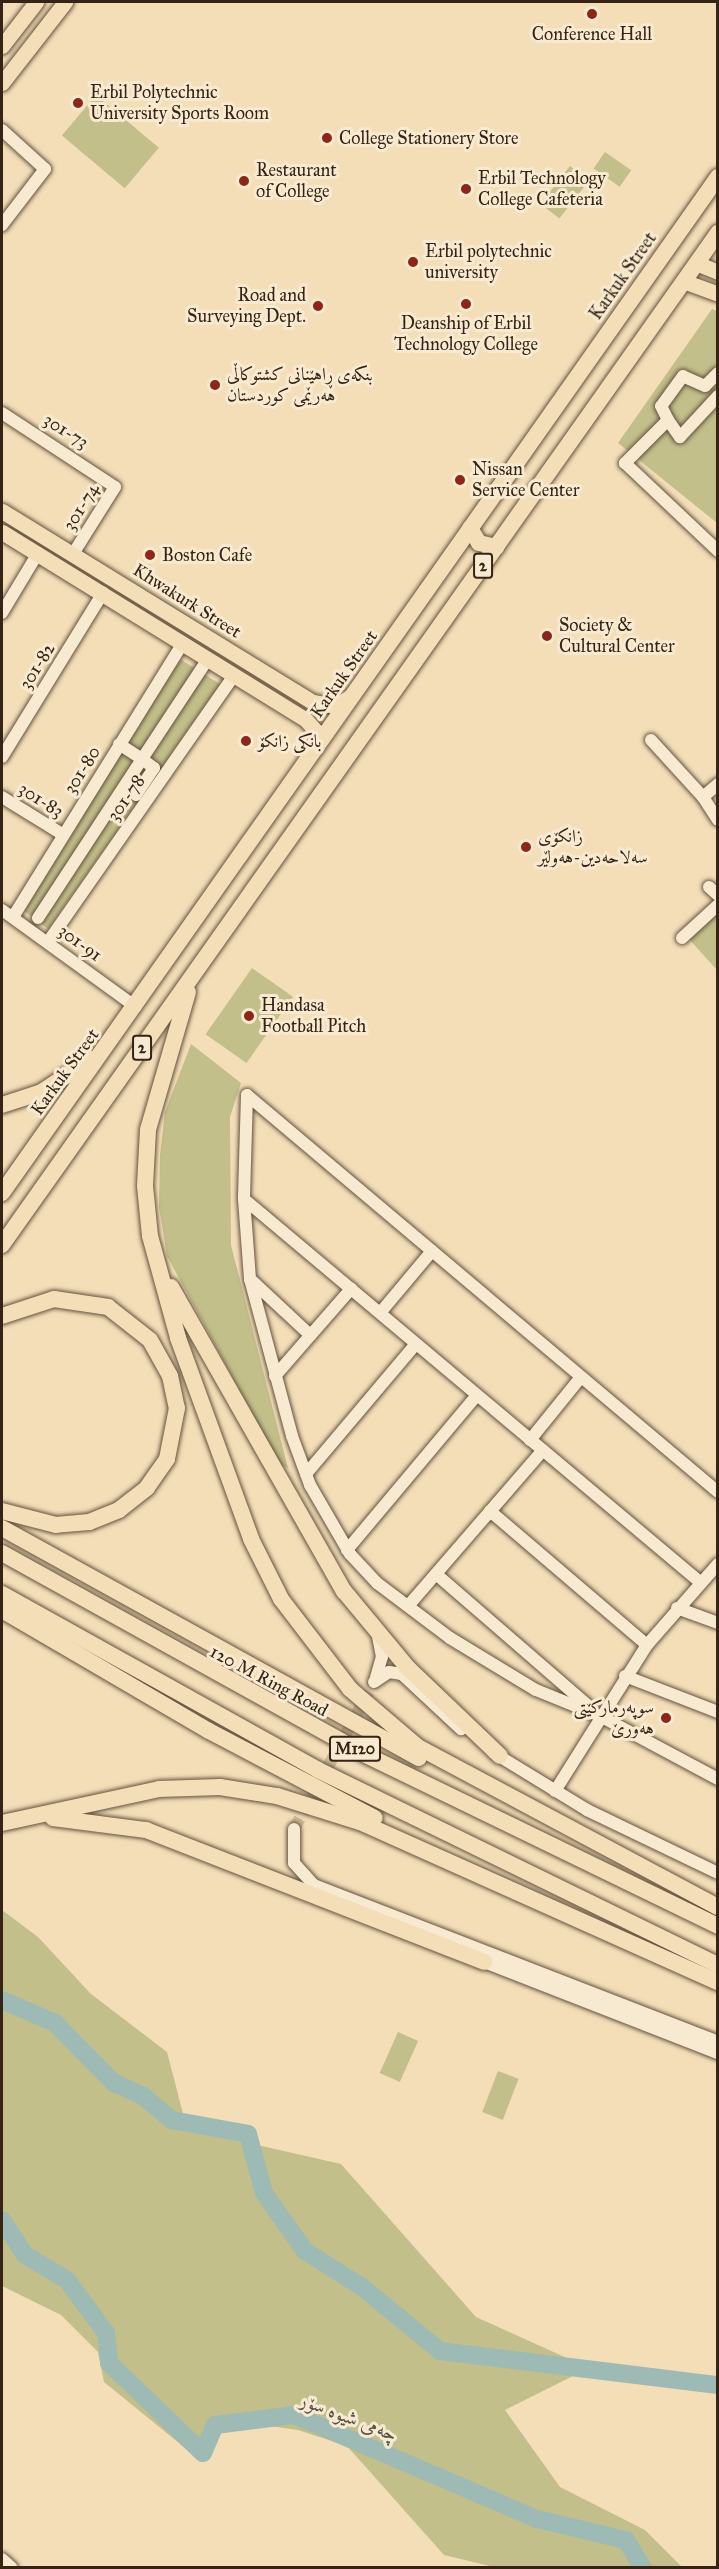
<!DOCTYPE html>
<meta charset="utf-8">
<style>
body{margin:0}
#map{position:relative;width:719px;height:2569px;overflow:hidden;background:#f3deb8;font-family:"IM FELL Great Primer",Amiri,serif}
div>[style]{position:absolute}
.green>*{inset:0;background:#c2bf8a;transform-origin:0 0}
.river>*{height:18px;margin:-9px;padding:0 9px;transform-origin:9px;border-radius:9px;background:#9dbbb4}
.minor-tunnel>*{height:12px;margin-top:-6px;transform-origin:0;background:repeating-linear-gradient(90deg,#cdb997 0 12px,transparent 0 18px)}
.roads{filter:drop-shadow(0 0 2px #64523e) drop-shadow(0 0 2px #64523e)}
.minor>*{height:12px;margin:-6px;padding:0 6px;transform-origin:6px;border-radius:6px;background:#f7ead1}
.major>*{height:15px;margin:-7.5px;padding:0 7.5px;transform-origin:7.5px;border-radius:7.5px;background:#f3deb8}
.highway>*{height:16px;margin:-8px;padding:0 8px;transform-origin:8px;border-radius:8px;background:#f3deb8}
.dots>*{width:16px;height:16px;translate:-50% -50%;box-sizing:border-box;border:3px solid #f7ead1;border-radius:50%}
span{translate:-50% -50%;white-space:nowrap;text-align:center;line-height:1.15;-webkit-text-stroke:6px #f7ead1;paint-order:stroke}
.shield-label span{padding:2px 4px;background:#f7ead1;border:2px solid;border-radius:4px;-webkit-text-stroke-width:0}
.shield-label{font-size:16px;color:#352415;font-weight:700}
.poi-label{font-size:18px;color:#352415}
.left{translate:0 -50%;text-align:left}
.right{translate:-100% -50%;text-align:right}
.street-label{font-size:18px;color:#352415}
.water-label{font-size:20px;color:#545145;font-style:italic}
.frame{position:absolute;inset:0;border:3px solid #352415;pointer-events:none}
</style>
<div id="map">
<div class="green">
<i style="left:96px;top:95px;width:82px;height:53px;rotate:40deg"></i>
<i style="left:605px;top:152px;width:32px;height:20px;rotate:35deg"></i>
<i style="left:570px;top:166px;width:24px;height:48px;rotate:38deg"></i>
<i style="clip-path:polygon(712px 309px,717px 311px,717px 523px,618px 443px)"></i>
<i style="clip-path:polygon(180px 659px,220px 684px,48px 929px,23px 910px)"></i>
<i style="clip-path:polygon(717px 911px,717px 970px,688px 938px)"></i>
<i style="left:252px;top:968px;width:50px;height:81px;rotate:35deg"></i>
<i style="clip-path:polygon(191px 1044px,241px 1083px,230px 1117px,231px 1245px,288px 1468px,280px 1465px,167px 1256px,159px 1207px,160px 1155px,165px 1112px)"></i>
<i style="clip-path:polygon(2px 1910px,38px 1937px,91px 1994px,167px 2052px,187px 2129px,341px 2164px,476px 2317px,589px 2368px,505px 2410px,560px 2487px,645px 2530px,682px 2567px,494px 2567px,444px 2555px,347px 2446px,298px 2430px,235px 2421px,190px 2452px,104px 2382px,98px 2352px,61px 2315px,2px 2286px)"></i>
<i style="left:398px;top:2032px;width:22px;height:45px;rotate:24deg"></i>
<i style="left:498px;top:2071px;width:22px;height:44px;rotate:21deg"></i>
</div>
<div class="river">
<i style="left:2px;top:2000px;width:58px;rotate:23.5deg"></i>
<i style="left:55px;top:2023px;width:84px;rotate:45.5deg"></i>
<i style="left:114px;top:2083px;width:32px;rotate:24deg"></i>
<i style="left:143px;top:2096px;width:38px;rotate:40deg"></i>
<i style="left:172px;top:2120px;width:77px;rotate:10.4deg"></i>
<i style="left:248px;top:2134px;width:61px;rotate:74.8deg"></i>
<i style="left:264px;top:2193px;width:71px;rotate:54.7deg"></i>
<i style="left:305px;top:2251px;width:67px;rotate:32.3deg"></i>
<i style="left:362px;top:2287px;width:101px;rotate:39.4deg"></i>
<i style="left:440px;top:2351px;width:280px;rotate:7deg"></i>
<i style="left:2px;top:2220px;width:42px;rotate:56.7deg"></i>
<i style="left:25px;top:2255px;width:49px;rotate:30.8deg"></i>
<i style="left:67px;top:2280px;width:66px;rotate:53.7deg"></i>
<i style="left:106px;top:2333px;width:30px;rotate:84deg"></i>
<i style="left:109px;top:2363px;width:130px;rotate:43.8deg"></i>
<i style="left:203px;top:2453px;width:30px;rotate:-67deg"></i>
<i style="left:215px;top:2425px;width:80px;rotate:-7.2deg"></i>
<i style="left:294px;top:2415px;width:264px;rotate:23.2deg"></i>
<i style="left:537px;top:2519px;width:91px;rotate:13.3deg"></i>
<i style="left:626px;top:2540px;width:33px;rotate:59deg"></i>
</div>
<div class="minor-tunnel">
<i style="left:294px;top:1829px;width:167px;rotate:-61.4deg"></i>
</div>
<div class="roads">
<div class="minor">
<i style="left:2px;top:130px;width:58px;rotate:42.2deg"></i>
<i style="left:45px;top:169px;width:71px;rotate:127.5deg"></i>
<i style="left:718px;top:373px;width:18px;rotate:135deg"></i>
<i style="left:705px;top:386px;width:24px;rotate:-156deg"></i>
<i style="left:683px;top:376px;width:37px;rotate:126deg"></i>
<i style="left:661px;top:406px;width:16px;rotate:63deg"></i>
<i style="left:668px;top:420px;width:61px;rotate:135deg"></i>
<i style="left:625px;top:463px;width:128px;rotate:43.4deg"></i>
<i style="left:2px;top:413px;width:135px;rotate:33.2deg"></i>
<i style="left:115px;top:487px;width:79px;rotate:122.1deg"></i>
<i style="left:668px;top:420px;width:21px;rotate:55deg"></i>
<i style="left:680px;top:437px;width:56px;rotate:-47.2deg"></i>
<i style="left:2px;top:613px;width:70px;rotate:-59deg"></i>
<i style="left:651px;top:740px;width:77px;rotate:47.6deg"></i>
<i style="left:119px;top:744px;width:27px;rotate:33deg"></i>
<i style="left:142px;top:759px;width:120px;rotate:-56.6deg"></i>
<i style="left:2px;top:757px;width:193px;rotate:-58.4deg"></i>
<i style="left:718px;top:784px;width:20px;rotate:139deg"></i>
<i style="left:703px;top:797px;width:27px;rotate:57deg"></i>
<i style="left:2px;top:797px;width:70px;rotate:31.7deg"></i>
<i style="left:709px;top:887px;width:12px;rotate:42deg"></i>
<i style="left:2px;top:910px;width:165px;rotate:35.9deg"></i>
<i style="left:13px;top:917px;width:322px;rotate:-58.2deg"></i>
<i style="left:38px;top:918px;width:190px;rotate:-56.8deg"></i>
<i style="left:142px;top:759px;width:15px;rotate:37deg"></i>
<i style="left:154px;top:768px;width:32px;rotate:124deg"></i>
<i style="left:136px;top:795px;width:14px;rotate:-146deg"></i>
<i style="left:682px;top:938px;width:49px;rotate:-42.5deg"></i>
<i style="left:48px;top:942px;width:325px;rotate:-55.1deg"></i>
<i style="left:247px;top:1095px;width:104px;rotate:91.7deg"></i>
<i style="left:244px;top:1199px;width:80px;rotate:85.7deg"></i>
<i style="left:250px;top:1279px;width:163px;rotate:75deg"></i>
<i style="left:292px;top:1436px;width:52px;rotate:69.8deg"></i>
<i style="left:310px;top:1485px;width:80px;rotate:59.9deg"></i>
<i style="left:350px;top:1554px;width:40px;rotate:47deg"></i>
<i style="left:377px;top:1583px;width:91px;rotate:37deg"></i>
<i style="left:450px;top:1638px;width:100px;rotate:31.2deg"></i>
<i style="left:536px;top:1690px;width:69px;rotate:22.1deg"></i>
<i style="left:600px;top:1716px;width:134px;rotate:28.1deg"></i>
<i style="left:247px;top:1095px;width:616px;rotate:40.13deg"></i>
<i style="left:244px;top:1199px;width:596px;rotate:40.03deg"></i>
<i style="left:250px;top:1279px;width:82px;rotate:43deg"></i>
<i style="left:380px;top:1313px;width:81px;rotate:-50deg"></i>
<i style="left:275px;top:1376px;width:116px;rotate:-48.9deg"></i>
<i style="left:530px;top:1440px;width:81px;rotate:-51deg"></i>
<i style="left:306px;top:1474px;width:170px;rotate:-49.8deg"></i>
<i style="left:490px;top:1511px;width:206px;rotate:40.5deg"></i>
<i style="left:347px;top:1550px;width:202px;rotate:-50deg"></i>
<i style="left:436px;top:1574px;width:206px;rotate:40.9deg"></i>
<i style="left:408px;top:1606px;width:206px;rotate:-49.1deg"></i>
<i style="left:677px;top:1608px;width:44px;rotate:20.1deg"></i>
<i style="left:625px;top:1676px;width:100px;rotate:21.2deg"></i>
<i style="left:375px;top:1681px;width:25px;rotate:-74deg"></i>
<i style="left:382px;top:1657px;width:21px;rotate:-101deg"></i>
<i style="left:374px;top:1682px;width:18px;rotate:-34deg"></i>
<i style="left:389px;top:1672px;width:13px;rotate:9deg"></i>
<i style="left:402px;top:1674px;width:81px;rotate:43deg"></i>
<i style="left:494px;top:1753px;width:109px;rotate:31.5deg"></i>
<i style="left:587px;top:1810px;width:145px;rotate:25.7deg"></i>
<i style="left:555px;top:1791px;width:173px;rotate:-57.8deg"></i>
<i style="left:647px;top:1645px;width:108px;rotate:-48.8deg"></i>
<i style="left:294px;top:1829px;width:34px;rotate:90deg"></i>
<i style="left:294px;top:1863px;width:30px;rotate:48deg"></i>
<i style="left:314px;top:1885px;width:433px;rotate:21.2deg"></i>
<i style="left:484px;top:1962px;width:251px;rotate:21.3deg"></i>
<i style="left:2px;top:2559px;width:13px;rotate:42deg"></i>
</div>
<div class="major">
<i style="left:2px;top:46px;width:56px;rotate:-52.3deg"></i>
<i style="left:2px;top:83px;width:103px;rotate:-52.1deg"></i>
<i style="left:696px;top:263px;width:24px;rotate:22deg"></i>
<i style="left:683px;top:281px;width:37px;rotate:20deg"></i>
<i style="left:2px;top:511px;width:365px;rotate:31.6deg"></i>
<i style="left:313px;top:702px;width:22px;rotate:10deg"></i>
<i style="left:335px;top:706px;width:19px;rotate:-32deg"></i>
<i style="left:2px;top:532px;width:357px;rotate:31.7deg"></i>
<i style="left:306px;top:720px;width:15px;rotate:48deg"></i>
<i style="left:316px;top:731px;width:15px;rotate:86deg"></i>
</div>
<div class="highway">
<i style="left:470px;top:528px;width:17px;rotate:59deg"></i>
<i style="left:479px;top:543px;width:18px;rotate:13deg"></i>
<i style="left:188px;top:992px;width:144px;rotate:106.2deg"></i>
<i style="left:148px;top:1130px;width:56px;rotate:93.1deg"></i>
<i style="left:145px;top:1186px;width:50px;rotate:84.3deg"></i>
<i style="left:150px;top:1236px;width:106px;rotate:74.6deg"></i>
<i style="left:178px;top:1338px;width:214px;rotate:70deg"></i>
<i style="left:251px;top:1539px;width:67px;rotate:63.4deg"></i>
<i style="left:281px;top:1599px;width:113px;rotate:52.5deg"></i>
<i style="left:350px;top:1689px;width:89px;rotate:40.5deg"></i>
<i style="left:418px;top:1747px;width:340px;rotate:28.1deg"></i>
<i style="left:2px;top:1105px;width:40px;rotate:-18deg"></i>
<i style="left:40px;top:1093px;width:62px;rotate:-33.2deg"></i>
<i style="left:2px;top:1193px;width:1243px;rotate:-54.83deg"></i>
<i style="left:2px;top:1245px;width:1240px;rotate:-54.72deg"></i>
<i style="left:171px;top:1287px;width:350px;rotate:60.4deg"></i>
<i style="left:344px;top:1591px;width:100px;rotate:50.3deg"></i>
<i style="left:408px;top:1668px;width:127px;rotate:43.7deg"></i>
<i style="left:2px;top:1316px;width:55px;rotate:-18.1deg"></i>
<i style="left:54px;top:1299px;width:55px;rotate:8.4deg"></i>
<i style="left:108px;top:1307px;width:53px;rotate:38.2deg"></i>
<i style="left:150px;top:1340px;width:41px;rotate:60.9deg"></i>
<i style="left:170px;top:1376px;width:33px;rotate:78deg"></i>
<i style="left:177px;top:1408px;width:52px;rotate:101.1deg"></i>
<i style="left:167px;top:1459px;width:35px;rotate:125deg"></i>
<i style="left:147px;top:1488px;width:36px;rotate:142deg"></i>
<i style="left:119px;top:1510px;width:32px;rotate:158deg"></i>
<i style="left:89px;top:1522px;width:33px;rotate:175deg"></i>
<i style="left:56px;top:1525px;width:56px;rotate:-165.5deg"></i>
<i style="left:2px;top:1528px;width:476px;rotate:28.9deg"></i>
<i style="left:2px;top:1553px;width:414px;rotate:29deg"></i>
<i style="left:364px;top:1754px;width:394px;rotate:25.9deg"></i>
<i style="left:2px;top:1594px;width:362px;rotate:29.1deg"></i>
<i style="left:318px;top:1770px;width:445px;rotate:26deg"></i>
<i style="left:2px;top:1610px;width:240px;rotate:30.3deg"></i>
<i style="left:209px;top:1731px;width:187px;rotate:27.7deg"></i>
<i style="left:53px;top:1818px;width:94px;rotate:7.4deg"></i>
<i style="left:146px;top:1830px;width:363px;rotate:21.3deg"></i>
<i style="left:2px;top:1823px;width:161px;rotate:-12.2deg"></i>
<i style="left:159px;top:1789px;width:61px;rotate:-1.9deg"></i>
<i style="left:220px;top:1787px;width:58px;rotate:9deg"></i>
<i style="left:277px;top:1796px;width:87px;rotate:17.4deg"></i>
<i style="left:360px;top:1822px;width:392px;rotate:24.1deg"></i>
</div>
</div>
<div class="dots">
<i style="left:592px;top:14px;background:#8f2418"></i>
<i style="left:78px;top:103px;background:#8f2418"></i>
<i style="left:327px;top:138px;background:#8f2418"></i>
<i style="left:244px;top:181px;background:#8f2418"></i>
<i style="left:466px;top:189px;background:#8f2418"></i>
<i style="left:413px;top:262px;background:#8f2418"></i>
<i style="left:466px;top:304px;background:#8f2418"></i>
<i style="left:318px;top:306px;background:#8f2418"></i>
<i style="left:215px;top:385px;background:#8f2418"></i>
<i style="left:460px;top:480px;background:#8f2418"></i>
<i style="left:150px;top:555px;background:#8f2418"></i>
<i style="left:547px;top:636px;background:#8f2418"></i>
<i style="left:246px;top:741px;background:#8f2418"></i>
<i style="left:526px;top:847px;background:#8f2418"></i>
<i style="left:249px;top:1016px;background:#8f2418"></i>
<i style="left:666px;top:1718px;background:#8f2418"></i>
</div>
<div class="shield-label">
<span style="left:483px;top:566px">2</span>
<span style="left:142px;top:1048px">2</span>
<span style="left:355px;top:1749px">M120</span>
</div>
<div class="poi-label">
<span style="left:592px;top:34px">Conference Hall</span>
<span class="left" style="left:90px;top:103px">Erbil Polytechnic<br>University Sports Room</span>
<span class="left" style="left:339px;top:138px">College Stationery Store</span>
<span class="left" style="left:256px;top:181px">Restaurant<br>of College</span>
<span class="left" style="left:478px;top:189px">Erbil Technology<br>College Cafeteria</span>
<span class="left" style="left:425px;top:262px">Erbil polytechnic<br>university</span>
<span class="right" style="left:306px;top:306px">Road and<br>Surveying Dept.</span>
<span style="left:466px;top:334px">Deanship of Erbil<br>Technology College</span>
<span class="left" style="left:227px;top:385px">بنکەی ڕاهێنانی کشتوکاڵی<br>هەرێمی کوردستان</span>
<span class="left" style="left:472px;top:480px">Nissan<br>Service Center</span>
<span class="left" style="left:162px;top:555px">Boston Cafe</span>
<span class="left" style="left:559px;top:636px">Society &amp;<br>Cultural Center</span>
<span class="left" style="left:258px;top:741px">بانکی زانکۆ</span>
<span class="left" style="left:538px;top:847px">زانکۆی<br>سەلاحەدین-هەولێر</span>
<span class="left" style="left:261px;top:1016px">Handasa<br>Football Pitch</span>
<span class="right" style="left:654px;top:1718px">سوپەرمارکێتی<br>هەورێ</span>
</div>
<div class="street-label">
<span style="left:623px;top:276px;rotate:-55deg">Karkuk Street</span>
<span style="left:66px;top:431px;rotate:32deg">301-73</span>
<span style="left:81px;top:507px;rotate:-58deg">301-74</span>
<span style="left:187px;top:601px;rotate:32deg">Khwakurk Street</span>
<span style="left:37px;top:666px;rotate:-58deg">301-82</span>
<span style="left:344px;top:674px;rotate:-55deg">Karkuk Street</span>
<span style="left:82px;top:770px;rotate:-58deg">301-80</span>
<span style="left:126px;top:798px;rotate:-55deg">301-78</span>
<span style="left:41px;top:800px;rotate:32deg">301-83</span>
<span style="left:80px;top:943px;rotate:36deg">301-91</span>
<span style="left:65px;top:1072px;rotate:-54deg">Karkuk Street</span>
<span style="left:269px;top:1681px;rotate:28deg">120 M Ring Road</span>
</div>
<div class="water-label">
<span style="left:349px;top:2417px;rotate:21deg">چەمی شیوە سۆر</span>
</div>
<div class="frame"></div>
</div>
